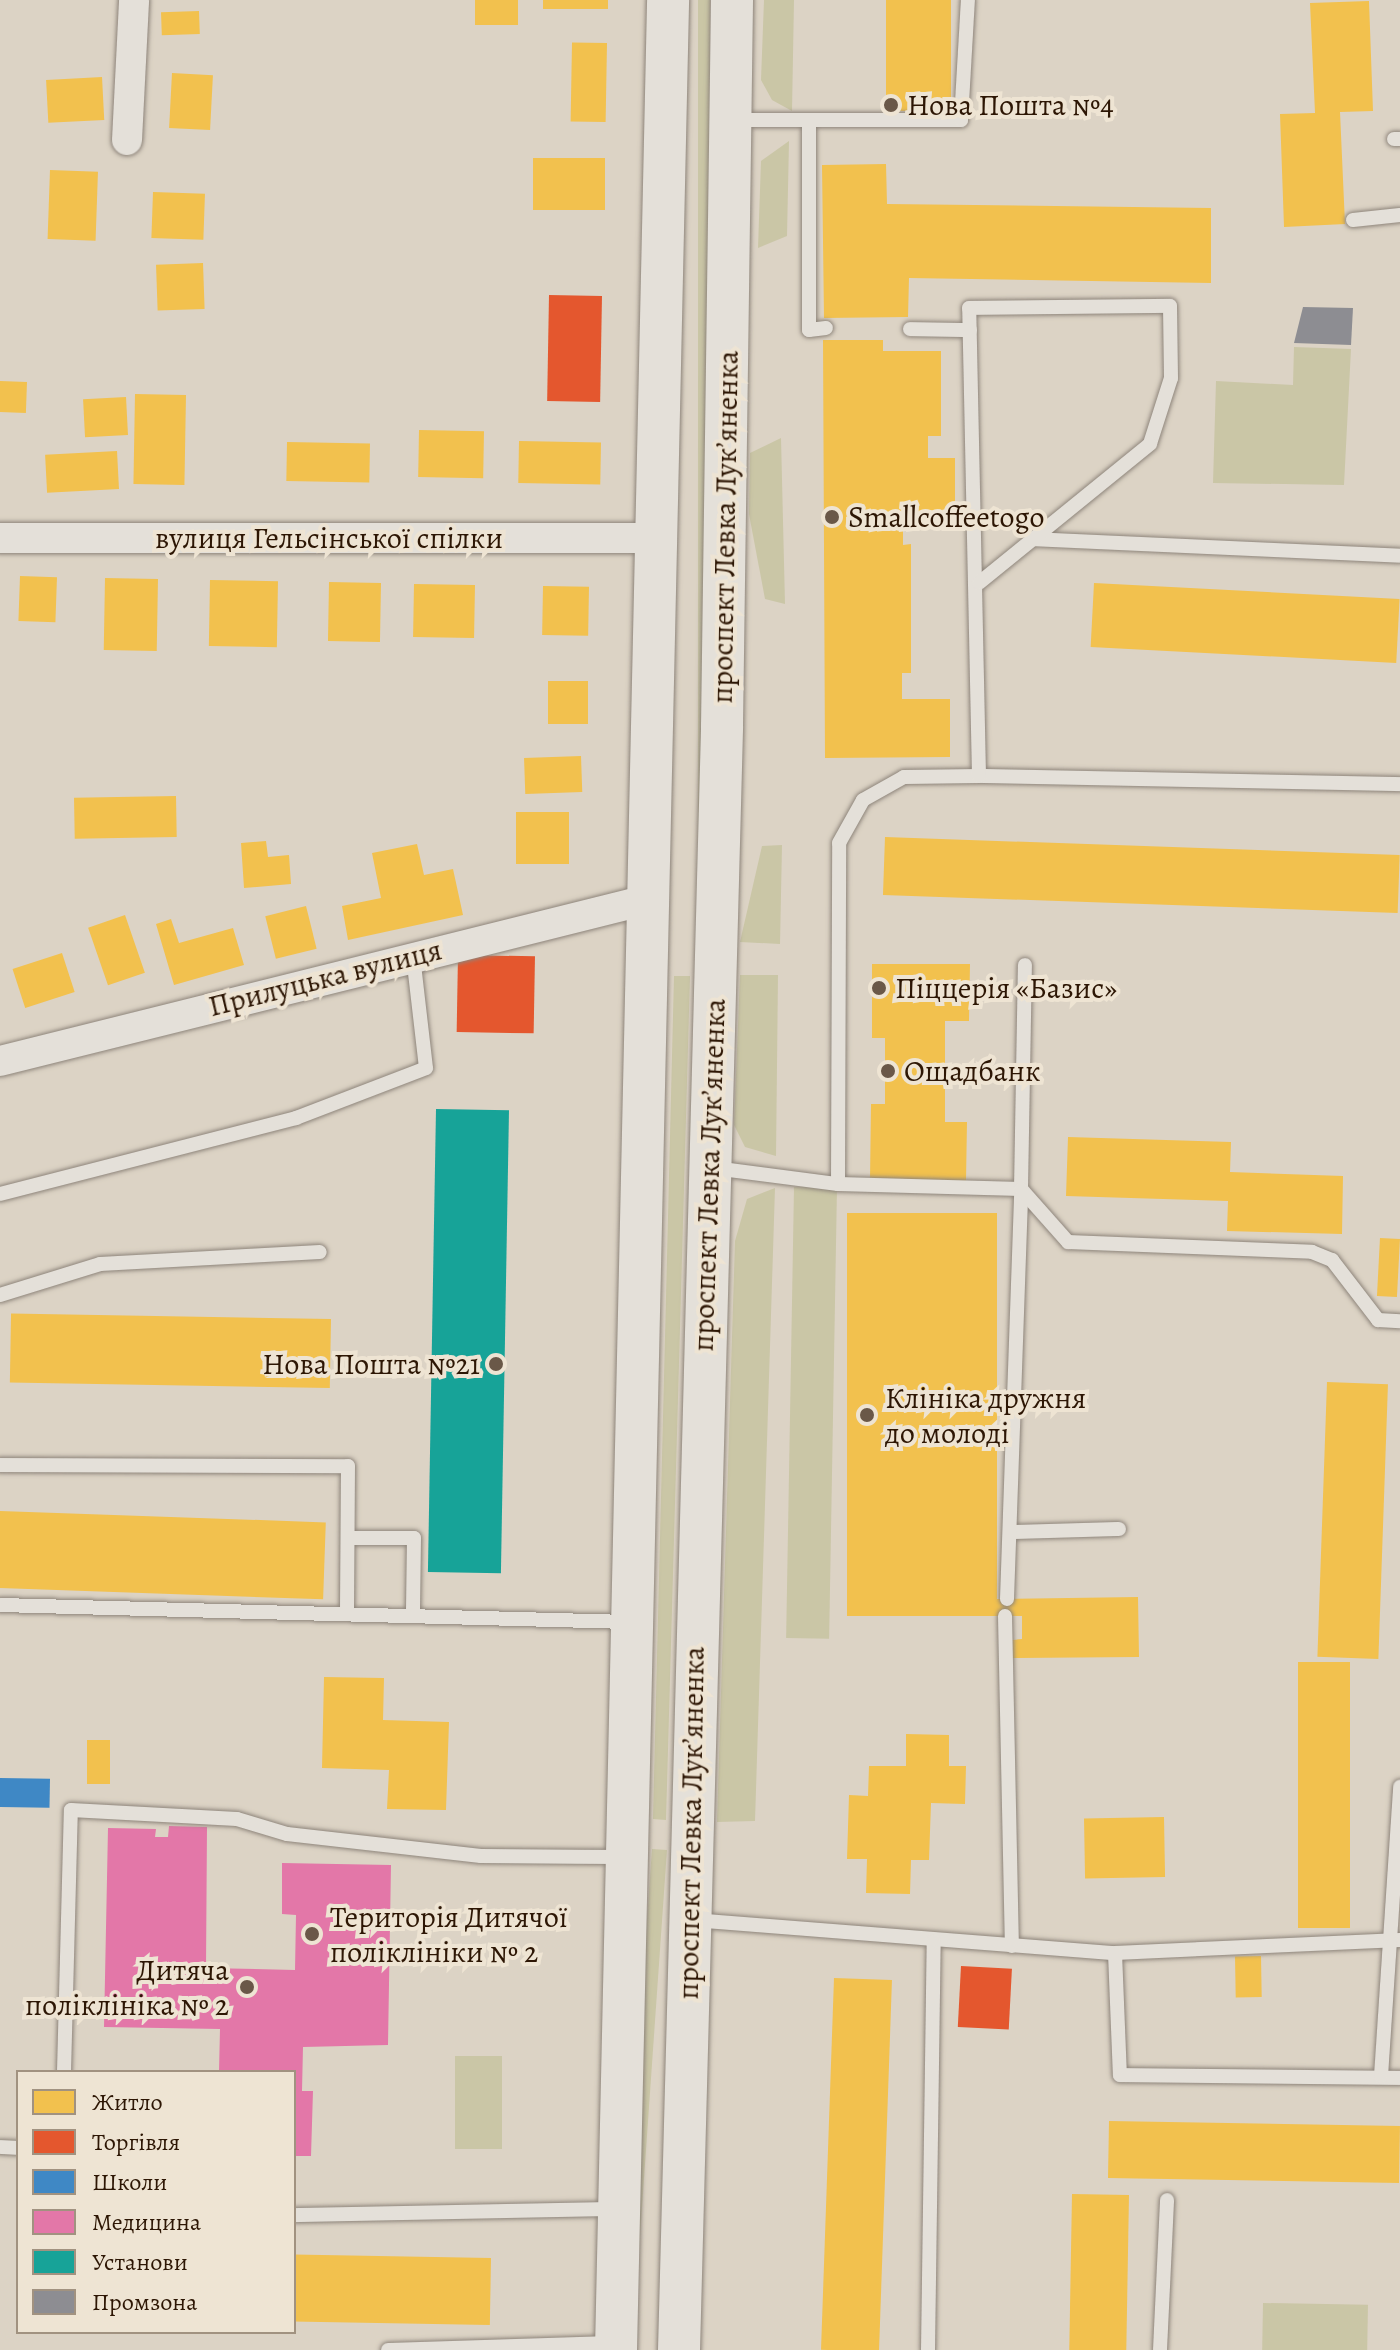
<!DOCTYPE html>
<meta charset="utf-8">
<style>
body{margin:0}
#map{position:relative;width:1400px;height:2350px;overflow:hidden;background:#dcd3c5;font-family:Alegreya,serif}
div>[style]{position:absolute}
.green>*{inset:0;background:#cac6a6;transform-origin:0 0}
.homes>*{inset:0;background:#f2c14e;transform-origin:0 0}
.shops>*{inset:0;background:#e4572e;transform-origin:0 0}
.schools>*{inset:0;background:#3f88c5;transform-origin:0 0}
.health>*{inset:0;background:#e377a8}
.public>*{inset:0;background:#17a398;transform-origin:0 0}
.industry>*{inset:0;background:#8d8d92}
.roads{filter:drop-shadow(0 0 2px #8e857b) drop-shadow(0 0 2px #8e857b)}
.service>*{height:14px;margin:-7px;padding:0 7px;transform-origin:7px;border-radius:7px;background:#e4e0d9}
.minor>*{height:30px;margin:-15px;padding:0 15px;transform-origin:15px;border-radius:15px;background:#e4e0d9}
.secondary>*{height:42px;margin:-21px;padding:0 21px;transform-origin:21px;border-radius:21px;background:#e4e0d9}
.dots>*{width:22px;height:22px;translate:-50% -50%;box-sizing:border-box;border:4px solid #eee4d3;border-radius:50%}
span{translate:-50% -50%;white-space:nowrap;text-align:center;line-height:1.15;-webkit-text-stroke:8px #eee4d3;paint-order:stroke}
.poi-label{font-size:30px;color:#2d1604}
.left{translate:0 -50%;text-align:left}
.right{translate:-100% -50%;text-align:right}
.street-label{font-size:30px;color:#2d1604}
.legend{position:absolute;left:16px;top:2070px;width:280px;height:264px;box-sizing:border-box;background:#eee4d3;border:2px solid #a19280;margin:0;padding:10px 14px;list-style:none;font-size:24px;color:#2d1604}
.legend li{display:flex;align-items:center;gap:16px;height:40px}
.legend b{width:40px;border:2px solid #a19280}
</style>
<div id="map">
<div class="green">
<i style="left:698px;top:0;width:12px;height:948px"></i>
<i style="clip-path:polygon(764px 0,794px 0,792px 111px,772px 100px,761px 80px)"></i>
<i style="clip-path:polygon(789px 141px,787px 236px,758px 248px,761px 161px)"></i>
<i style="clip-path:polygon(1294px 347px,1351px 349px,1344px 485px,1213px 483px,1216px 381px,1293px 385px)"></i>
<i style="clip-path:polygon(781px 438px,785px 604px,765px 599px,749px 514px,750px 453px)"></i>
<i style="clip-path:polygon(782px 845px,780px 944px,740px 942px,762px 846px)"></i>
<i style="clip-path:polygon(740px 975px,778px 975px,776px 1156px,745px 1147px,734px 1125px)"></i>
<i style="clip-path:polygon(674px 976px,690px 976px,666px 1820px,653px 1819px)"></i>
<i style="left:794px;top:1187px;width:43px;height:451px;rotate:1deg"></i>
<i style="clip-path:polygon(775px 1188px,755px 1821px,717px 1822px,735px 1241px,747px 1199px)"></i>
<i style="left:652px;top:1849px;width:15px;height:501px;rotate:4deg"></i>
<i style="left:455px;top:2056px;width:47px;height:93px"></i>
<i style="left:1263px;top:2303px;width:105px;height:47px;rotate:1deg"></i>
</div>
<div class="homes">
<i style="left:475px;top:0;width:43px;height:25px"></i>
<i style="left:543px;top:0;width:65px;height:9px"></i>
<i style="left:886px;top:0;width:65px;height:111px"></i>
<i style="clip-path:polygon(1369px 1px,1373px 111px,1340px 112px,1345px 224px,1284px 227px,1280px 114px,1315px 113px,1310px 3px)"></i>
<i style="left:199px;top:11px;width:23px;height:38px;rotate:88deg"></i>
<i style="left:607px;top:43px;width:79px;height:35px;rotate:91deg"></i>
<i style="left:172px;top:73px;width:41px;height:55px;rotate:3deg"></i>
<i style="left:102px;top:77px;width:43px;height:56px;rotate:87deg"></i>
<i style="left:605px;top:158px;width:52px;height:72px;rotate:90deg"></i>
<i style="clip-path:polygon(886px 164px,887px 204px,1211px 208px,1211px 283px,909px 278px,908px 317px,824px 318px,822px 165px)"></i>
<i style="left:50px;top:170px;width:48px;height:69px;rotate:2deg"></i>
<i style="left:153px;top:192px;width:52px;height:46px;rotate:2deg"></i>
<i style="left:203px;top:263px;width:46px;height:47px;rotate:88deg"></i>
<i style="clip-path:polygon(823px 340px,883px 340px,883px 351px,941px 351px,941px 436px,928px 436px,928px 458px,955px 458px,955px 514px,903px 514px,903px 545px,911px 544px,911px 673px,902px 673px,902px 699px,950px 699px,950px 757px,825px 758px)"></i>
<i style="left:0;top:381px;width:27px;height:31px;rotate:2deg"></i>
<i style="left:135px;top:394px;width:51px;height:90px;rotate:1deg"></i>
<i style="left:126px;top:397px;width:38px;height:43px;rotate:87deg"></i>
<i style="left:419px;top:430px;width:65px;height:47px;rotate:1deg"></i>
<i style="left:519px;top:441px;width:82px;height:42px;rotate:1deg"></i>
<i style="left:287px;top:442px;width:83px;height:39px;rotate:1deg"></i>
<i style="left:117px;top:451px;width:38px;height:72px;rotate:87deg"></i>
<i style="left:20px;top:576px;width:37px;height:45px;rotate:2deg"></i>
<i style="left:105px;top:578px;width:53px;height:72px;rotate:1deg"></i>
<i style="left:210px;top:580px;width:68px;height:66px;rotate:1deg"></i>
<i style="left:329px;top:582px;width:52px;height:59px;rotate:1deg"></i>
<i style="left:1094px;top:583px;width:306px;height:64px;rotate:3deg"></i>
<i style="left:414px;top:584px;width:61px;height:53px;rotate:1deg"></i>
<i style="left:543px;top:586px;width:46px;height:49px;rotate:1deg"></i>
<i style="left:548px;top:681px;width:40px;height:43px"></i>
<i style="left:581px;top:756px;width:36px;height:57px;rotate:88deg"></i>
<i style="left:176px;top:796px;width:41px;height:102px;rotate:89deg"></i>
<i style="left:516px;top:812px;width:53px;height:52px"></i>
<i style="left:885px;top:837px;width:515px;height:58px;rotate:2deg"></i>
<i style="clip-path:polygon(266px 841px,268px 857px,289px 855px,291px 884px,244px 888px,241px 843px)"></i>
<i style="clip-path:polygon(417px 844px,424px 875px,453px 869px,463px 915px,348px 940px,342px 906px,381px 898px,372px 853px)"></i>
<i style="left:306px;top:906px;width:44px;height:42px;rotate:76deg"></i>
<i style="left:125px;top:915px;width:61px;height:39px;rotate:71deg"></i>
<i style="clip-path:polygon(171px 919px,179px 943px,233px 928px,244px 965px,174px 985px,156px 924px)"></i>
<i style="left:62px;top:953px;width:41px;height:52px;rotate:72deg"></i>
<i style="clip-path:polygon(872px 964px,970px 964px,969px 1021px,945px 1021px,945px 1122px,967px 1122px,966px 1181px,870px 1180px,871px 1104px,885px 1104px,885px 1038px,872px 1038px)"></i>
<i style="clip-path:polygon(1068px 1137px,1231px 1142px,1230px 1172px,1343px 1176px,1342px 1234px,1227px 1231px,1228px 1201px,1066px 1196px)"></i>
<i style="clip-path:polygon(847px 1213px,997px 1213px,997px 1599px,1138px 1597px,1139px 1657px,1012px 1658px,1012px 1640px,1022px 1639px,1022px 1616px,847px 1616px)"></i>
<i style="left:1380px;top:1238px;width:20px;height:58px;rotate:3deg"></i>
<i style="left:331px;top:1319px;width:69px;height:320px;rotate:91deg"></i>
<i style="left:1327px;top:1382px;width:61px;height:275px;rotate:2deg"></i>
<i style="left:0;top:1511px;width:326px;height:77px;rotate:2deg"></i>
<i style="left:1298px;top:1662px;width:52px;height:266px"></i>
<i style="clip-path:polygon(324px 1677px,384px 1678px,383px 1720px,449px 1722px,446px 1810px,387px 1809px,389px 1770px,322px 1768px)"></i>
<i style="clip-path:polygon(906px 1734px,949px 1735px,949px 1766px,966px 1766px,965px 1804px,931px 1803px,929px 1860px,911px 1860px,910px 1894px,866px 1893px,867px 1859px,847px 1859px,849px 1795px,868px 1796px,869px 1766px,906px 1766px)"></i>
<i style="left:110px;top:1740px;width:44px;height:23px;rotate:90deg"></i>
<i style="left:1164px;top:1817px;width:60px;height:80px;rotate:89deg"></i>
<i style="left:1261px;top:1956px;width:41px;height:26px;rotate:89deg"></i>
<i style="left:834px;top:1978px;width:58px;height:372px;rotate:2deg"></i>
<i style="left:1109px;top:2121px;width:291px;height:57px;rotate:1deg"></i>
<i style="left:1072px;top:2194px;width:57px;height:156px;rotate:1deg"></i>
<i style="left:491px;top:2258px;width:67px;height:197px;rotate:91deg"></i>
</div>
<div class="shops">
<i style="left:549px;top:295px;width:53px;height:106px;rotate:1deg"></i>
<i style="left:458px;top:955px;width:77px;height:77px;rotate:1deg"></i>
<i style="left:961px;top:1966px;width:51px;height:61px;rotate:3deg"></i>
</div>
<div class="schools">
<i style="left:0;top:1778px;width:50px;height:29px;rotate:1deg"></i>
</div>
<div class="health">
<i style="clip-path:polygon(169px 1826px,207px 1827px,206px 1968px,295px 1970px,296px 1915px,282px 1914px,282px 1863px,391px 1865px,388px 2045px,303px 2047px,302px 2091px,313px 2091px,311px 2156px,294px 2156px,294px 2072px,219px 2072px,220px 2029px,104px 2027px,108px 1828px,156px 1829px,155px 1837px,168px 1837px)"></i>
</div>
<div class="public">
<i style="left:436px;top:1109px;width:73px;height:463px;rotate:1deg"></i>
</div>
<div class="industry">
<i style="clip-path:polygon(1303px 307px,1353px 308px,1351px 345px,1294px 343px)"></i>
</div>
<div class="roads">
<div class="service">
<i style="left:734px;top:120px;width:227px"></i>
<i style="left:961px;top:120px;width:120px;rotate:-86.7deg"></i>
<i style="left:809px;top:123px;width:207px;rotate:90deg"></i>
<i style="left:809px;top:330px;width:17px;rotate:-7deg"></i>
<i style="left:1394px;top:139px;width:6px"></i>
<i style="left:1353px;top:220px;width:47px;rotate:-6.1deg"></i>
<i style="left:910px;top:329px;width:60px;rotate:1deg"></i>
<i style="left:1032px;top:539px;width:368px;rotate:2.6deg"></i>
<i style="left:979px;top:776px;width:421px;rotate:1.1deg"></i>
<i style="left:714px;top:1168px;width:125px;rotate:7.4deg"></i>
<i style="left:838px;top:1184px;width:183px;rotate:1.6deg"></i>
<i style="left:1021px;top:1189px;width:224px;rotate:-89deg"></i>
<i style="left:838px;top:1184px;width:341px;rotate:-89.8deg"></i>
<i style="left:839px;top:843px;width:49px;rotate:-60.8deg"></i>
<i style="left:863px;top:800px;width:47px;rotate:-29.3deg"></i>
<i style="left:904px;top:777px;width:75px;rotate:-0.8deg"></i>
<i style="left:979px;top:776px;width:468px;rotate:-91.2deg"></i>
<i style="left:969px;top:308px;width:201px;rotate:-0.6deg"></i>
<i style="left:1170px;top:306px;width:72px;rotate:89.2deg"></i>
<i style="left:1171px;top:378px;width:69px;rotate:107.7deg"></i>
<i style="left:1150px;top:444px;width:220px;rotate:140.9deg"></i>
<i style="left:0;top:1194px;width:306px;rotate:-14.4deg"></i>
<i style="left:296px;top:1118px;width:139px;rotate:-21deg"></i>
<i style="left:426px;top:1068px;width:114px;rotate:-96.6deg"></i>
<i style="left:0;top:1295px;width:105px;rotate:-17.2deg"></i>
<i style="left:100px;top:1264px;width:220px;rotate:-3.1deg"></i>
<i style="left:0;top:1465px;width:348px;rotate:0.2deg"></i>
<i style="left:348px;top:1466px;width:147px;rotate:90.4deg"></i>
<i style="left:1013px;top:1532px;width:106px;rotate:-1.6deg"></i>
<i style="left:348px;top:1538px;width:66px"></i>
<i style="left:414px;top:1538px;width:76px;rotate:90.8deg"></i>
<i style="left:1007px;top:1599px;width:410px;rotate:-88deg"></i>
<i style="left:1021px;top:1189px;width:71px;rotate:48.4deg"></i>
<i style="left:1068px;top:1242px;width:244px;rotate:2.3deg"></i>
<i style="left:1312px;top:1252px;width:22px;rotate:22deg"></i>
<i style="left:1332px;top:1260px;width:76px;rotate:52.5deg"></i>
<i style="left:1378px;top:1320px;width:22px;rotate:3deg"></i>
<i style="left:0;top:1605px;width:627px;rotate:1.55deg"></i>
<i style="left:1005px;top:1616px;width:330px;rotate:88.8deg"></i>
<i style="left:693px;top:1920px;width:423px;rotate:4.5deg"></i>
<i style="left:1115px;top:1953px;width:285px;rotate:-2.6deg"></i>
<i style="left:1115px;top:1953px;width:122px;rotate:87.7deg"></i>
<i style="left:1120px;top:2075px;width:280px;rotate:0.6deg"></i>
<i style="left:64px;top:2072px;width:262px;rotate:-88.5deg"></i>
<i style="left:71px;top:1810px;width:166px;rotate:3.1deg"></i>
<i style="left:237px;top:1819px;width:52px;rotate:16.7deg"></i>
<i style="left:287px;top:1834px;width:195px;rotate:6.5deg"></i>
<i style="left:481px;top:1856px;width:141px;rotate:0.4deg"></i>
<i style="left:1381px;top:2076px;width:290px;rotate:-86.2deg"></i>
<i style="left:0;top:2147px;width:18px;rotate:3deg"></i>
<i style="left:294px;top:2215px;width:322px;rotate:-1.1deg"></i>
<i style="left:388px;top:2350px;width:224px;rotate:-1.8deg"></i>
<i style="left:928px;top:2350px;width:409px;rotate:-89.2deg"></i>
<i style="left:1160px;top:2350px;width:150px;rotate:-87.3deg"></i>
</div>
<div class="minor">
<i style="left:127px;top:140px;width:140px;rotate:-87.1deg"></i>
<i style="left:0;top:538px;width:658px"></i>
<i style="left:0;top:1061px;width:670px;rotate:-13.99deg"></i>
</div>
<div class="secondary">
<i style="left:616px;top:2350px;width:2351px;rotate:-88.73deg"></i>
<i style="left:679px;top:2350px;width:1624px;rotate:-88.48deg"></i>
<i style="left:722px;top:727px;width:727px;rotate:-89.21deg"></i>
</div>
</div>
<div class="dots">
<i style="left:891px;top:105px;background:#6a5848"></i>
<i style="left:832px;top:517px;background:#6a5848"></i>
<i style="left:879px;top:988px;background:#6a5848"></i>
<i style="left:888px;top:1071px;background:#6a5848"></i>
<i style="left:496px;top:1364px;background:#6a5848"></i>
<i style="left:867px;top:1415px;background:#6a5848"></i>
<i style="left:312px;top:1934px;background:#6a5848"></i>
<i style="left:247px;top:1987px;background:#6a5848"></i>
</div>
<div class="poi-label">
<span class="left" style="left:907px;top:105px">Нова Пошта №4</span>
<span class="left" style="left:848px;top:517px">Smallcoffeetogo</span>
<span class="left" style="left:895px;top:988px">Піццерія «Базис»</span>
<span class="left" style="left:904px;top:1071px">Ощадбанк</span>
<span class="right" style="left:480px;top:1364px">Нова Пошта №21</span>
<span class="left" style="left:885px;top:1415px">Клініка дружня<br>до молоді</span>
<span class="left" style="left:330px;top:1934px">Територія Дитячої<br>поліклініки № 2</span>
<span class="right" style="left:229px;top:1987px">Дитяча<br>поліклініка № 2</span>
</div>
<div class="street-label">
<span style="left:725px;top:527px;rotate:-89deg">проспект Левка Лукʼяненка</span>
<span style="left:329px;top:538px">вулиця Гельсінської спілки</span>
<span style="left:325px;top:978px;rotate:-14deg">Прилуцька вулиця</span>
<span style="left:709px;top:1175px;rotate:-88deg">проспект Левка Лукʼяненка</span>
<span style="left:691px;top:1823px;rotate:-89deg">проспект Левка Лукʼяненка</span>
</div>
<ul class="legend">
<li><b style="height:22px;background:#f2c14e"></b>Житло</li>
<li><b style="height:22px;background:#e4572e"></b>Торгівля</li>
<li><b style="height:22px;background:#3f88c5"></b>Школи</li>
<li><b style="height:22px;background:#e377a8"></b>Медицина</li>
<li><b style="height:22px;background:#17a398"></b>Установи</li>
<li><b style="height:22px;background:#8d8d92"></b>Промзона</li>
</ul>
</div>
